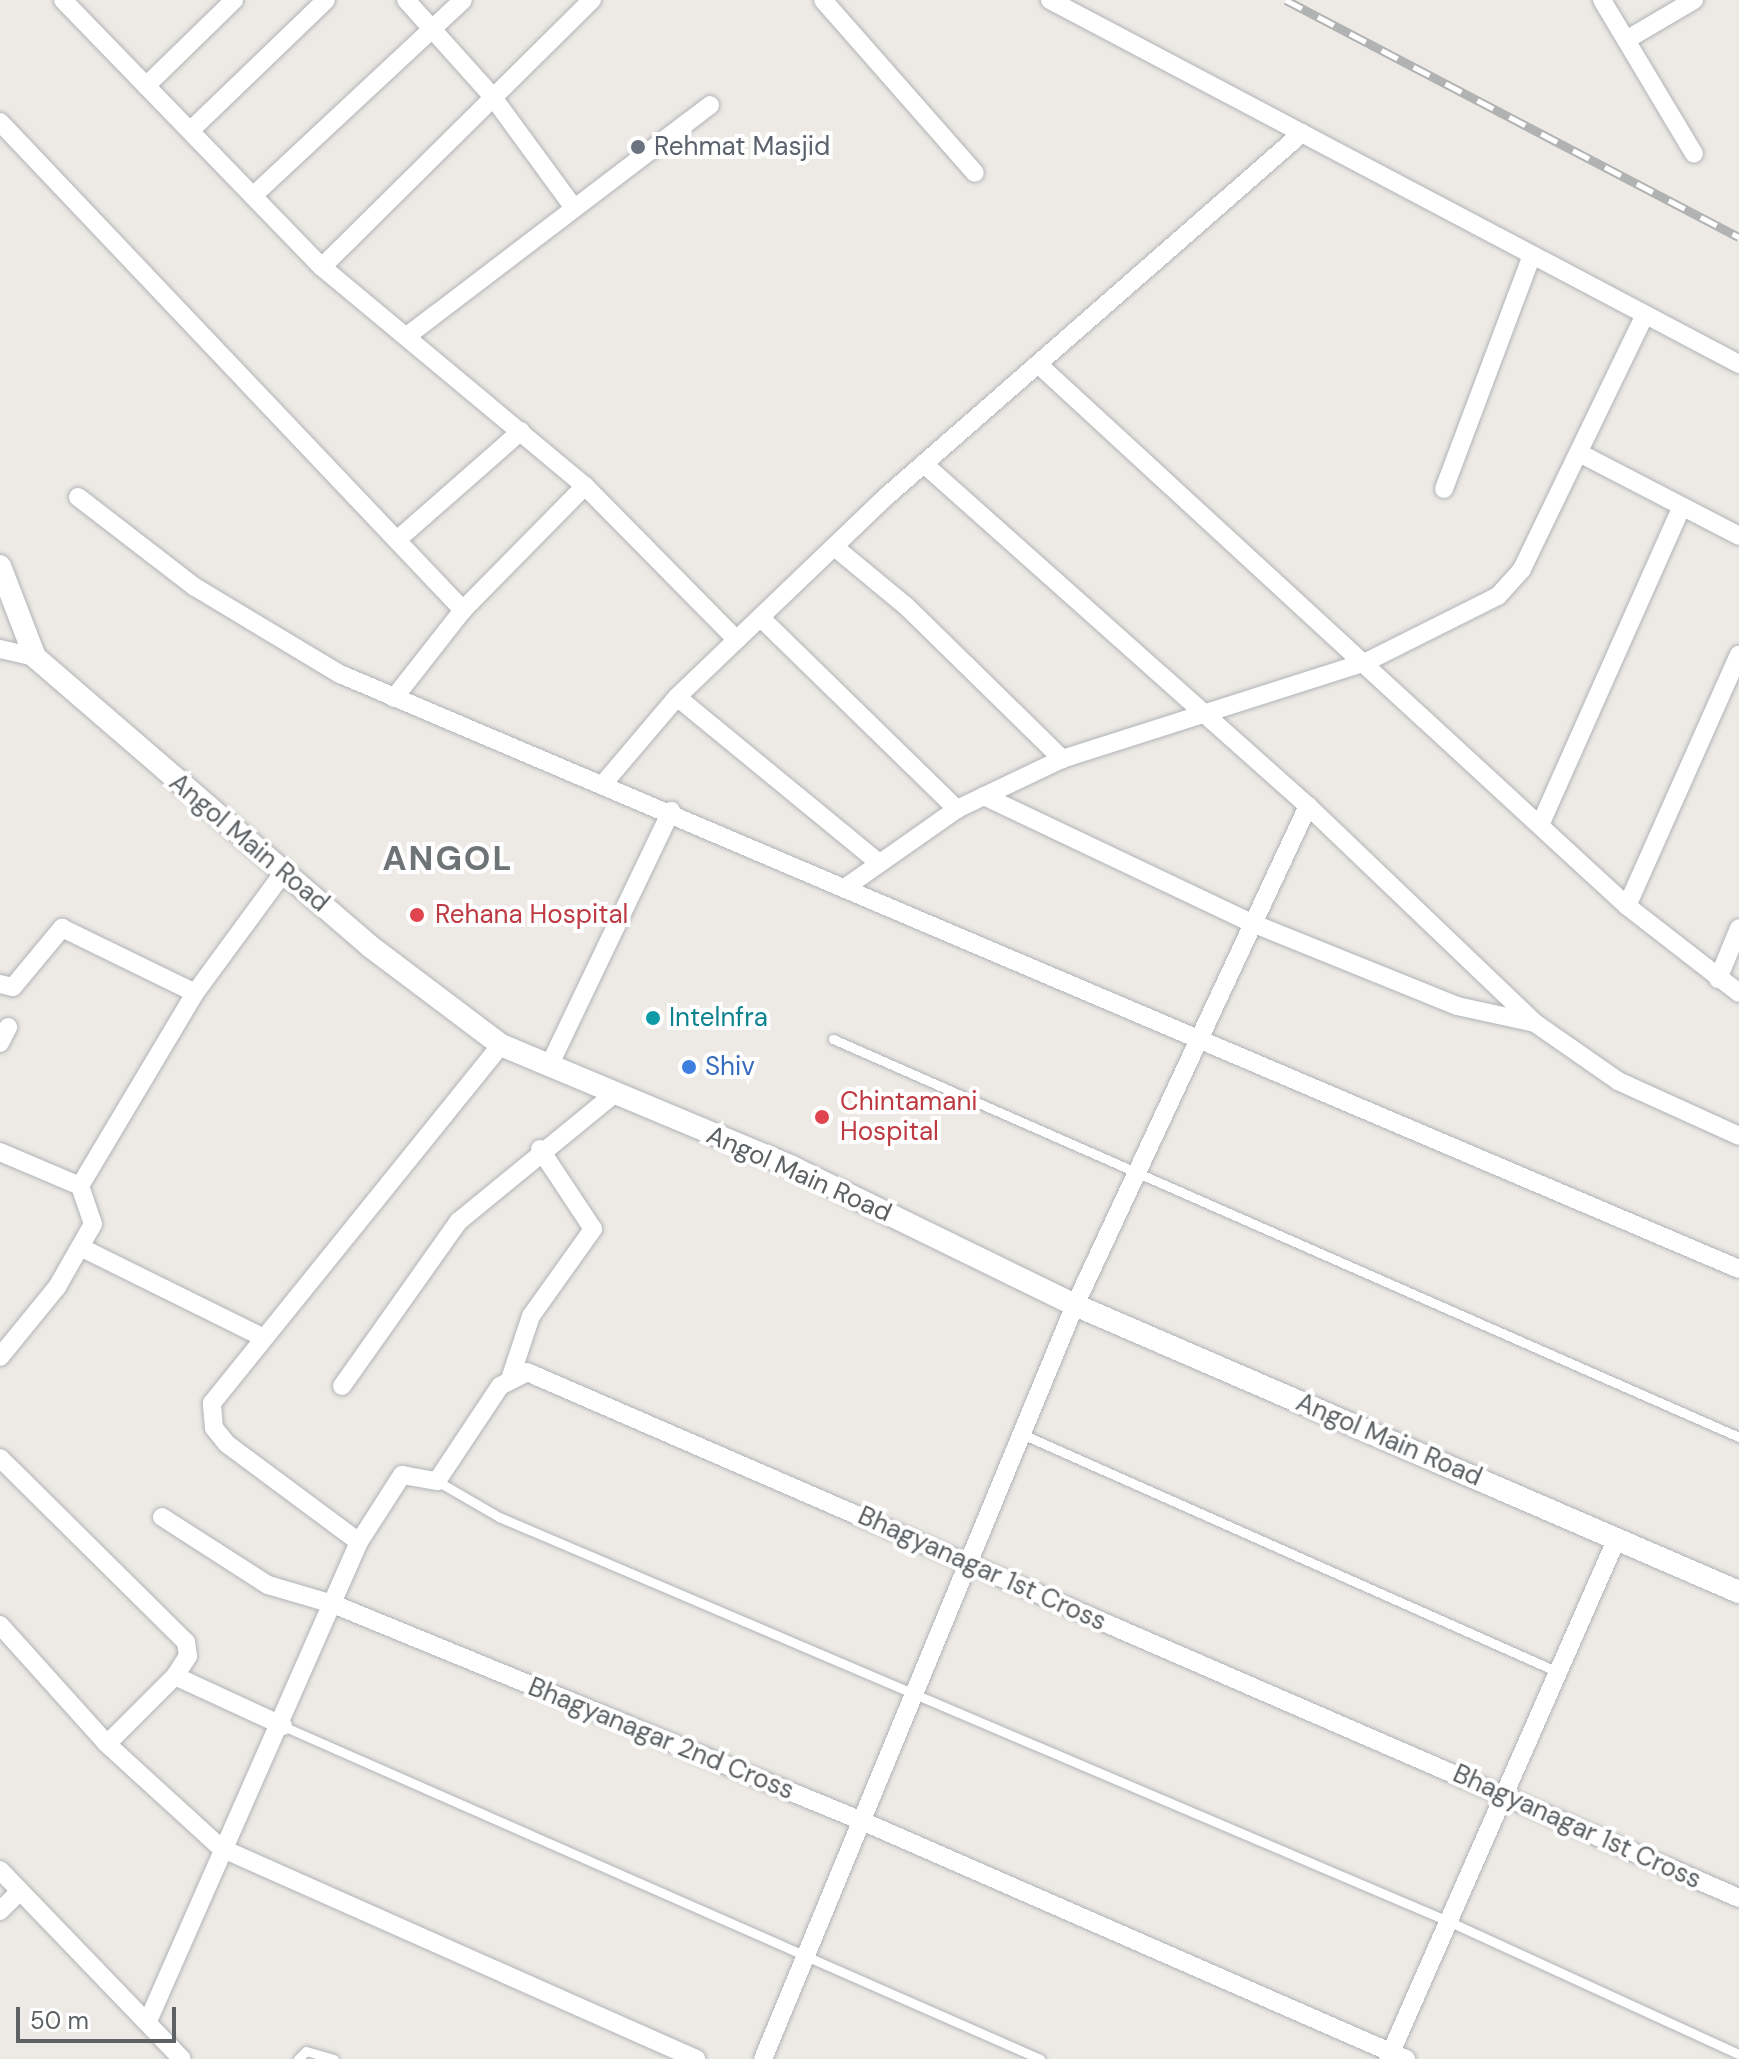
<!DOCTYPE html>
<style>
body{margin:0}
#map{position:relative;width:1739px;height:2059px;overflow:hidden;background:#edeae5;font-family:"DM Sans",sans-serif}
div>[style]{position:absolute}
.roads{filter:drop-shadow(0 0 2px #b0b3b6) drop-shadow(0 0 2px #b0b3b6)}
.service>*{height:9px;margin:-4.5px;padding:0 4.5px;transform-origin:4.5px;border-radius:4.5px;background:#fff}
.minor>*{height:18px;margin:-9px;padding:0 9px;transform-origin:9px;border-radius:9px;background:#fff}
.tertiary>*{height:22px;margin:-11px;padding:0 11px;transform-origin:11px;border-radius:11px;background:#fff}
.rail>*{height:9px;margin-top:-4.5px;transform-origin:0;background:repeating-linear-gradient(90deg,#fff 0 18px,#b1b2b2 0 36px);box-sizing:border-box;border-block:2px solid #b1b2b2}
.dots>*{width:22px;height:22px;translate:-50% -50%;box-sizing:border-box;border:4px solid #fff;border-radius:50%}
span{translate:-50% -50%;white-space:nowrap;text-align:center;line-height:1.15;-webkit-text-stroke:8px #fff;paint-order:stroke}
.worship-label{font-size:26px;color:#5b616d}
.left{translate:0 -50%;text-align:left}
.street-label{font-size:26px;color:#5d6164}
.health-label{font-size:26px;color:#be3a42}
.culture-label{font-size:26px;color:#0d838f}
.shop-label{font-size:26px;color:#366cbe}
.district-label{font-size:34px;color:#6e7375;font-weight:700;letter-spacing:2px}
.scale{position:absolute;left:16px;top:2007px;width:160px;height:36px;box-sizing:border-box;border:4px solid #5d6164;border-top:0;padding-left:10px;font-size:24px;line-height:28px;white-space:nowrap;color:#5d6164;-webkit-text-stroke:6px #fff;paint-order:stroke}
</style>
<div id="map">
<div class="roads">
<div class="service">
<i style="left:833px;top:1039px;width:990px;rotate:23.72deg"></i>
<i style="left:1022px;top:1434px;width:586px;rotate:23.94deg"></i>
<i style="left:437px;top:1481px;width:72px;rotate:30.1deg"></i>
<i style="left:499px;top:1517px;width:1031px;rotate:23.06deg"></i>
<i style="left:1448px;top:1921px;width:320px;rotate:24.6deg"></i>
<i style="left:283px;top:1726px;width:827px;rotate:23.74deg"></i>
<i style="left:298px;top:2059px;width:11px;rotate:-45deg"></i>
<i style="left:306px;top:2051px;width:29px;rotate:16deg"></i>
</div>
<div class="minor">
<i style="left:63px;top:0;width:372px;rotate:45.9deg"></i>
<i style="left:322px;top:267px;width:342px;rotate:39.8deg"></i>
<i style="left:585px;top:486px;width:216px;rotate:45.4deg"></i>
<i style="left:406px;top:0;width:129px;rotate:48.1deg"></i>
<i style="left:492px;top:96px;width:139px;rotate:53.8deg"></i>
<i style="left:823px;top:0;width:230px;rotate:48.7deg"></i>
<i style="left:1050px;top:0;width:779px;rotate:27.85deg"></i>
<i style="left:1602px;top:0;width:179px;rotate:59.1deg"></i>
<i style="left:1626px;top:40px;width:79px;rotate:-30.5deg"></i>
<i style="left:146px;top:86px;width:123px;rotate:-44.3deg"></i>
<i style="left:0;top:122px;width:673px;rotate:46.51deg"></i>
<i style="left:191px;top:130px;width:187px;rotate:-43.9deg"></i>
<i style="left:255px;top:194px;width:284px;rotate:-43deg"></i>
<i style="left:322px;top:267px;width:380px;rotate:-44.7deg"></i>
<i style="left:407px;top:336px;width:381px;rotate:-37.3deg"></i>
<i style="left:1038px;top:364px;width:800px;rotate:42.62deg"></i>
<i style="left:1627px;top:906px;width:142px;rotate:37.8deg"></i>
<i style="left:1581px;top:454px;width:178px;rotate:27.4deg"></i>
<i style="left:924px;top:464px;width:514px;rotate:41.69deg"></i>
<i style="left:1308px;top:806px;width:314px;rotate:43.7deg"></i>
<i style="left:1535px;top:1023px;width:101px;rotate:34.9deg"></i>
<i style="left:1618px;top:1081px;width:133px;rotate:24.4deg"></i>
<i style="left:1444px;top:489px;width:250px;rotate:-69.4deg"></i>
<i style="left:78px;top:497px;width:148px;rotate:37.6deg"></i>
<i style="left:195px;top:587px;width:169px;rotate:31deg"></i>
<i style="left:340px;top:674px;width:1520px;rotate:23.04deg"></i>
<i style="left:397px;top:540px;width:165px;rotate:-41.3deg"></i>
<i style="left:837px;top:549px;width:89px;rotate:39.6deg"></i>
<i style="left:906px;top:606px;width:219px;rotate:44.4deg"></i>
<i style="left:761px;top:618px;width:274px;rotate:44.3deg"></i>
<i style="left:0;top:649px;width:36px;rotate:13deg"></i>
<i style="left:677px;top:697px;width:261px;rotate:39.4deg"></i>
<i style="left:394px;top:698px;width:112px;rotate:-51.9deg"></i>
<i style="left:463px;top:610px;width:174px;rotate:-45.5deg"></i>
<i style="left:604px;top:783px;width:113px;rotate:-49.7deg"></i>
<i style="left:677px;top:697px;width:292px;rotate:-43.8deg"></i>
<i style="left:888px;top:495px;width:550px;rotate:-41.17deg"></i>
<i style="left:984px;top:796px;width:297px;rotate:25.4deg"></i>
<i style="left:1252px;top:923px;width:221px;rotate:22deg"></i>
<i style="left:1457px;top:1006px;width:80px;rotate:12.3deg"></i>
<i style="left:1540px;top:825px;width:347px;rotate:-66deg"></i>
<i style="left:846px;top:887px;width:136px;rotate:-35.1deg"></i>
<i style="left:957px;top:809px;width:116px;rotate:-25.5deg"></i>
<i style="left:1062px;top:759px;width:319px;rotate:-17.7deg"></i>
<i style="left:1366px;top:662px;width:148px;rotate:-26.6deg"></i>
<i style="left:1498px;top:596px;width:36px;rotate:-48deg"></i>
<i style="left:1522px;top:569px;width:282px;rotate:-64.2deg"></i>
<i style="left:1627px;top:906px;width:275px;rotate:-66deg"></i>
<i style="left:1718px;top:979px;width:55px;rotate:-67.6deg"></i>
<i style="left:0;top:984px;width:13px;rotate:13deg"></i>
<i style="left:13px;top:987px;width:77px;rotate:-50.3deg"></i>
<i style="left:62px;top:928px;width:148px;rotate:26deg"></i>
<i style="left:0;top:1043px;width:18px;rotate:-63deg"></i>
<i style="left:549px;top:1066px;width:283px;rotate:-64.4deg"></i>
<i style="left:0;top:1152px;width:87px;rotate:23deg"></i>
<i style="left:80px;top:1186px;width:40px;rotate:71.1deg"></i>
<i style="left:93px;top:1224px;width:73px;rotate:119.7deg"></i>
<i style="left:57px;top:1287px;width:90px;rotate:129.2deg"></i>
<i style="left:80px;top:1186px;width:225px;rotate:-59.2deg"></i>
<i style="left:195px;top:993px;width:150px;rotate:-53.7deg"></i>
<i style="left:82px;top:1248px;width:201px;rotate:26.3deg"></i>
<i style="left:511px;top:1376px;width:63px;rotate:-71.6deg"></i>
<i style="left:531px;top:1316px;width:107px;rotate:-54.5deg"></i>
<i style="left:593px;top:1229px;width:96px;rotate:-123.5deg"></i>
<i style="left:342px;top:1386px;width:202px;rotate:-54.7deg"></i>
<i style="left:459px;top:1221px;width:200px;rotate:-39.3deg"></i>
<i style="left:0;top:1458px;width:262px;rotate:44.7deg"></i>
<i style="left:186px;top:1642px;width:14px;rotate:82deg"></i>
<i style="left:188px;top:1656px;width:24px;rotate:123deg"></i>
<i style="left:175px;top:1676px;width:96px;rotate:135deg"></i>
<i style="left:162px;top:1517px;width:126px;rotate:32.7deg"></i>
<i style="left:268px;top:1585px;width:68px;rotate:16.3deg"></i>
<i style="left:333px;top:1604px;width:572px;rotate:22.3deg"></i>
<i style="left:862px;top:1821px;width:594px;rotate:23.63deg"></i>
<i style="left:359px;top:1542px;width:164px;rotate:-143.4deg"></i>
<i style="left:227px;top:1444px;width:21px;rotate:-129deg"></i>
<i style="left:214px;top:1428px;width:25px;rotate:-95deg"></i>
<i style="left:212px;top:1403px;width:460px;rotate:-51.1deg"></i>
<i style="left:0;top:1625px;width:160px;rotate:48deg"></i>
<i style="left:107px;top:1744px;width:154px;rotate:42.4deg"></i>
<i style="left:221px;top:1848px;width:520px;rotate:23.95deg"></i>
<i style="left:175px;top:1676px;width:119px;rotate:24.8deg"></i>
<i style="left:0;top:1870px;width:262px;rotate:46.1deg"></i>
<i style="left:0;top:1911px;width:28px;rotate:-45deg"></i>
<i style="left:148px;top:2021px;width:523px;rotate:-66.23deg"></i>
<i style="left:359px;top:1542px;width:80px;rotate:-57.3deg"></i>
<i style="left:402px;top:1475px;width:36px;rotate:10deg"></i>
<i style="left:437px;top:1481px;width:114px;rotate:-56.4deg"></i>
<i style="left:500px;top:1386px;width:30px;rotate:-27deg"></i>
<i style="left:527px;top:1372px;width:1321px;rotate:23.46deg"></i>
<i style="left:763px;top:2059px;width:816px;rotate:-67.52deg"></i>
<i style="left:1075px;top:1305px;width:551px;rotate:-64.97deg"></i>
<i style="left:1388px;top:2059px;width:569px;rotate:-66.27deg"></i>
</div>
<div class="tertiary">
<i style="left:0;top:566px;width:97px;rotate:69deg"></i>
<i style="left:35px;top:657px;width:444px;rotate:40.8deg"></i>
<i style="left:371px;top:947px;width:163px;rotate:37deg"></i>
<i style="left:501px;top:1045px;width:313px;rotate:22.7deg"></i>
<i style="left:790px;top:1166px;width:317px;rotate:26deg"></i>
<i style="left:1075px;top:1305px;width:723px;rotate:23.38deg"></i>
</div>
</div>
<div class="rail">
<i style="left:1286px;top:0;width:511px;rotate:27.62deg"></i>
</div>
<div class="dots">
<i style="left:638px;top:147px;background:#6b7280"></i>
<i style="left:417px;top:915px;background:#e0444e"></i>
<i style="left:653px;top:1018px;background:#0f9aa8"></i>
<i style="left:689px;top:1067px;background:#3f7fe0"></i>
<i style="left:822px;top:1117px;background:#e0444e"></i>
</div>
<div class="worship-label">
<span class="left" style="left:654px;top:147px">Rehmat Masjid</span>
</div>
<div class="street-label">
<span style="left:249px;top:843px;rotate:40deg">Angol Main Road</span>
<span style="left:799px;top:1174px;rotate:24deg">Angol Main Road</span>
<span style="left:1389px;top:1440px;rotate:23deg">Angol Main Road</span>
<span style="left:982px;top:1569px;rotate:24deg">Bhagyanagar 1st Cross</span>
<span style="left:661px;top:1739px;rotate:22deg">Bhagyanagar 2nd Cross</span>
<span style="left:1577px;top:1827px;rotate:24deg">Bhagyanagar 1st Cross</span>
</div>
<div class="health-label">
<span class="left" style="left:435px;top:915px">Rehana Hospital</span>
<span class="left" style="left:840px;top:1117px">Chintamani<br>Hospital</span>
</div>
<div class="culture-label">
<span class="left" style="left:669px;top:1018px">Intelnfra</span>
</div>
<div class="shop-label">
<span class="left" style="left:705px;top:1067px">Shiv</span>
</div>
<div class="district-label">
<span style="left:448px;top:859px">ANGOL</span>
</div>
<div class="scale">50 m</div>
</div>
